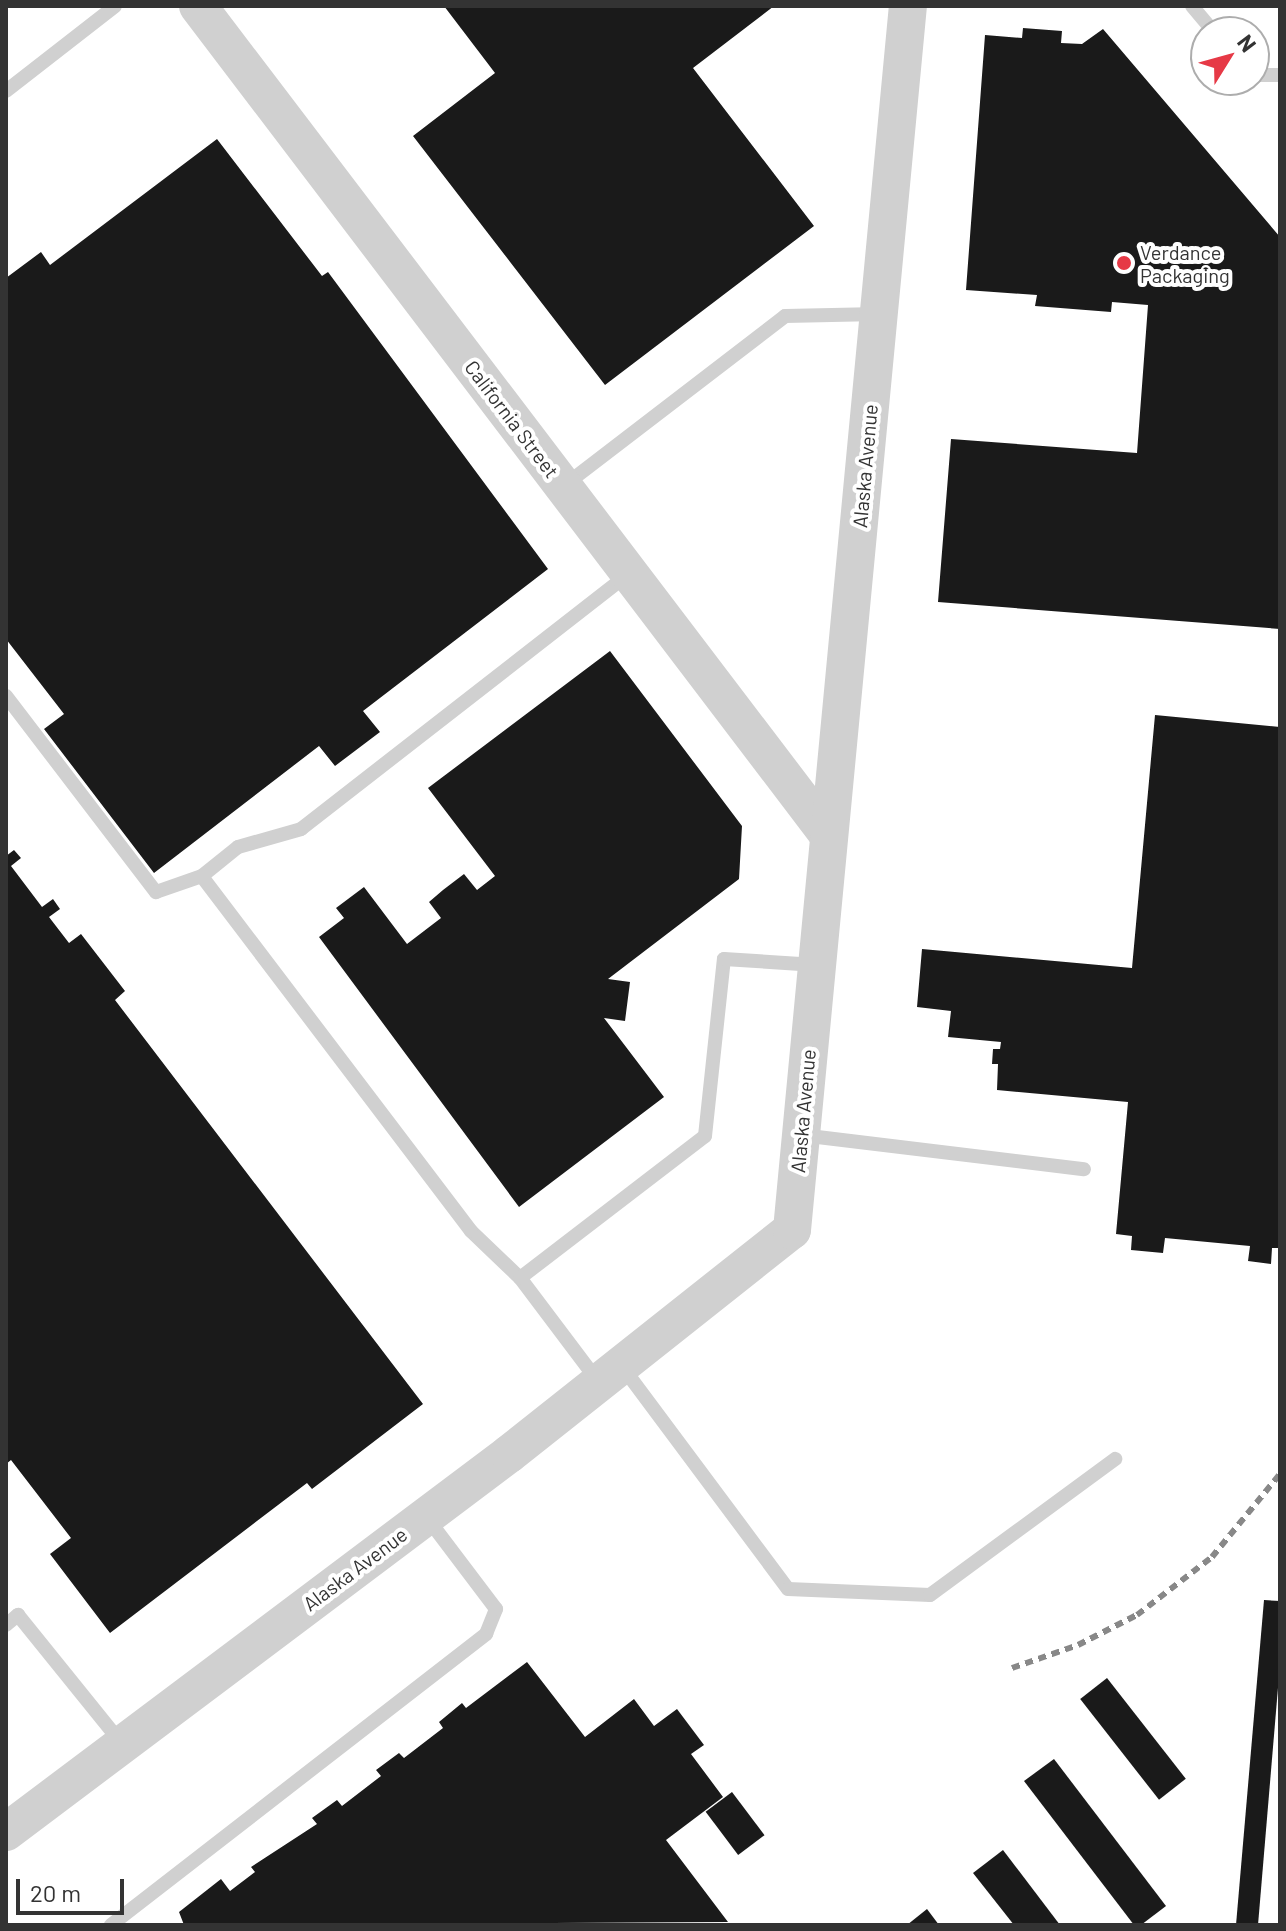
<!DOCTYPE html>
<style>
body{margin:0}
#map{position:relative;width:1286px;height:1931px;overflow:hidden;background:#fff;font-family:Barlow,sans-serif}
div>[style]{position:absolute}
.building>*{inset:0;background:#1a1a1a;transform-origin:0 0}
.service>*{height:14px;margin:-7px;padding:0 7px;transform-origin:7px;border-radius:7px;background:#d0d0d0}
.tertiary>*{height:38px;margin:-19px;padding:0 19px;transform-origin:19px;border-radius:19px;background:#d0d0d0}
.rail>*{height:6px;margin-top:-3px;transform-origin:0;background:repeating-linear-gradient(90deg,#888 0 8px,transparent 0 14px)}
.dots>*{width:22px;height:22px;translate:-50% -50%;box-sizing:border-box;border:4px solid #fff;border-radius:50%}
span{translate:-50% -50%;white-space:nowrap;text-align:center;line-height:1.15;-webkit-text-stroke:8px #fff;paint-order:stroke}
.poi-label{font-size:20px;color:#333}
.left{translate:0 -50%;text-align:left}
.street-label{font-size:20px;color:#333}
.frame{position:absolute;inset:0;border:8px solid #333;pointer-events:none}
.north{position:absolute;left:1190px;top:16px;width:80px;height:80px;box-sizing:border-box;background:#fff;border:2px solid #adadad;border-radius:50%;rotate:53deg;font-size:22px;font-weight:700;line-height:32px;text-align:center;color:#333}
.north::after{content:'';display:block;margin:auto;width:28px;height:36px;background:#e63946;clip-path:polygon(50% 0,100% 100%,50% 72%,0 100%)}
.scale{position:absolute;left:16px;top:1879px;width:108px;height:36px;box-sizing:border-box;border:4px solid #333;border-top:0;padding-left:10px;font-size:24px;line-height:28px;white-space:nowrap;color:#333;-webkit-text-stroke:6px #fff;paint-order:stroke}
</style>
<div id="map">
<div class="building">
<i style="clip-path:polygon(444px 6px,774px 6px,693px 68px,814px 226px,605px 385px,413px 136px,495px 73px)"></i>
<i style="clip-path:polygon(1023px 28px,1062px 31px,1061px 43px,1082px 44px,1103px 29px,1280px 237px,1280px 629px,938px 602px,951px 439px,1137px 453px,1148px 305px,1112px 302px,1111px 312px,1035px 306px,1037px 295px,966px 290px,985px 35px,1022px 38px)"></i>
<i style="clip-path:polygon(217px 139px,322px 276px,328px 272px,548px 569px,363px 711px,380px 732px,335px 766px,319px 746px,154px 873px,44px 729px,64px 714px,6px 639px,6px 278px,41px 252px,50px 265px)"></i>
<i style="clip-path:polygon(610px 651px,742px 826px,739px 879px,608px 979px,630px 982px,625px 1021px,604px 1018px,664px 1097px,519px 1207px,319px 937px,344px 918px,336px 908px,364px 887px,407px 944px,441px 918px,429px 902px,443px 890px,464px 874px,477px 890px,495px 876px,428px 788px)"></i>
<i style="clip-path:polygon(1155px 715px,1280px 727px,1280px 1248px,1272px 1248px,1271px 1264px,1248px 1261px,1250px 1246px,1165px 1238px,1163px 1253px,1131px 1250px,1132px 1236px,1116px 1234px,1128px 1102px,997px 1090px,998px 1064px,992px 1064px,993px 1049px,1000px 1049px,1001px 1042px,948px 1037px,951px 1011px,917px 1007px,922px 949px,1132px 968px)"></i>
<i style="clip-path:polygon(14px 850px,21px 858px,11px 866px,42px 907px,53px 899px,60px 909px,49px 917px,69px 943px,81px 934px,125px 991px,115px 1000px,423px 1404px,312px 1489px,307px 1483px,110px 1633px,50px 1554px,71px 1538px,11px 1460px,6px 1464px,6px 856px)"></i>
<i style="clip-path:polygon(1264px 1600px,1280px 1601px,1280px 1664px,1258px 1925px,1236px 1925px)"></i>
<i style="clip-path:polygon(527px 1662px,585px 1737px,634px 1699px,654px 1726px,677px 1709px,704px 1745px,691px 1754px,723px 1797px,666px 1840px,728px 1922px,184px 1925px,179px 1912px,221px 1879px,230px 1891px,255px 1872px,251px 1867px,317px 1824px,312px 1818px,337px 1800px,342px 1806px,381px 1776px,376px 1770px,399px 1753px,404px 1758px,443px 1728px,439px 1722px,462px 1703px,466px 1708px)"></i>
<i style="left:1107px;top:1678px;width:128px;height:34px;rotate:52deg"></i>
<i style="clip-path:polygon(1054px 1759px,1166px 1906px,1141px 1925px,1134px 1925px,1024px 1781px)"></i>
<i style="left:732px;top:1792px;width:54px;height:33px;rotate:53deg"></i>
<i style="clip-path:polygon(1003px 1850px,1060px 1925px,1014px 1925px,973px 1873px)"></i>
<i style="clip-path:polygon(927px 1909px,939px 1925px,907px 1925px)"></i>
</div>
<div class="service">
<i style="left:1192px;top:6px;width:34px;rotate:50deg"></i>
<i style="left:1254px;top:75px;width:26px"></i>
<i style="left:6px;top:91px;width:138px;rotate:-37.9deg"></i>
<i style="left:565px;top:485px;width:277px;rotate:-37.5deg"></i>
<i style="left:785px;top:316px;width:94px;rotate:-1.2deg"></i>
<i style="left:6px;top:696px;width:247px;rotate:52.6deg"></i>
<i style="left:156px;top:892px;width:49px;rotate:-19.2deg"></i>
<i style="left:801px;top:1135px;width:285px;rotate:6.9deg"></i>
<i style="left:520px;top:1278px;width:68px;rotate:-136.2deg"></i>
<i style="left:471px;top:1231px;width:445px;rotate:-127.2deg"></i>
<i style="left:202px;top:876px;width:46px;rotate:-38.9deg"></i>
<i style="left:238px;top:847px;width:66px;rotate:-15.9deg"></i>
<i style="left:301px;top:829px;width:417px;rotate:-37.9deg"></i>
<i style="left:621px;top:1365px;width:279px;rotate:53.3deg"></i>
<i style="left:788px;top:1589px;width:142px;rotate:2.4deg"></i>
<i style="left:930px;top:1595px;width:230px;rotate:-36.3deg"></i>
<i style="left:597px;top:1380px;width:128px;rotate:-127deg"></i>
<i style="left:520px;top:1278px;width:233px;rotate:-37.5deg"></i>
<i style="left:705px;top:1136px;width:178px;rotate:-83.9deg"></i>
<i style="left:724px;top:959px;width:92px;rotate:3.7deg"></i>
<i style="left:6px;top:1625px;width:16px;rotate:-40deg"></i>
<i style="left:18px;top:1615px;width:166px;rotate:51.1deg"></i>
<i style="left:111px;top:1925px;width:475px;rotate:-37.8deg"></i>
<i style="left:486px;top:1634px;width:27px;rotate:-68deg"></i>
<i style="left:496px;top:1609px;width:113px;rotate:-127.1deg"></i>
</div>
<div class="tertiary">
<i style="left:198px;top:6px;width:1038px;rotate:52.75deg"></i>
<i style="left:6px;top:1832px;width:629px;rotate:-36.92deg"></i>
<i style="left:509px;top:1454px;width:361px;rotate:-38.4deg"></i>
<i style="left:792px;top:1230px;width:1229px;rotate:-84.59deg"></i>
</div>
<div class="rail">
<i style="left:1012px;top:1668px;width:70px;rotate:-19.2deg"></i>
<i style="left:1078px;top:1645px;width:66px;rotate:-27deg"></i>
<i style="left:1137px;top:1615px;width:95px;rotate:-37.7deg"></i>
<i style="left:1212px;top:1557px;width:107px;rotate:-50.7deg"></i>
</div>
<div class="dots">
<i style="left:1124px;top:263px;background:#e63946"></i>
</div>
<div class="poi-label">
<span class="left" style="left:1140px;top:264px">Verdance<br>Packaging</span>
</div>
<div class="street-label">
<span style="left:512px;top:419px;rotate:53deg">California Street</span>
<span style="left:865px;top:466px;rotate:-85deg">Alaska Avenue</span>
<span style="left:803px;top:1111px;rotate:-85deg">Alaska Avenue</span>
<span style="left:355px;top:1569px;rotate:-37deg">Alaska Avenue</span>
</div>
<div class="frame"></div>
<div class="north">N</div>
<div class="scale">20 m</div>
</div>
